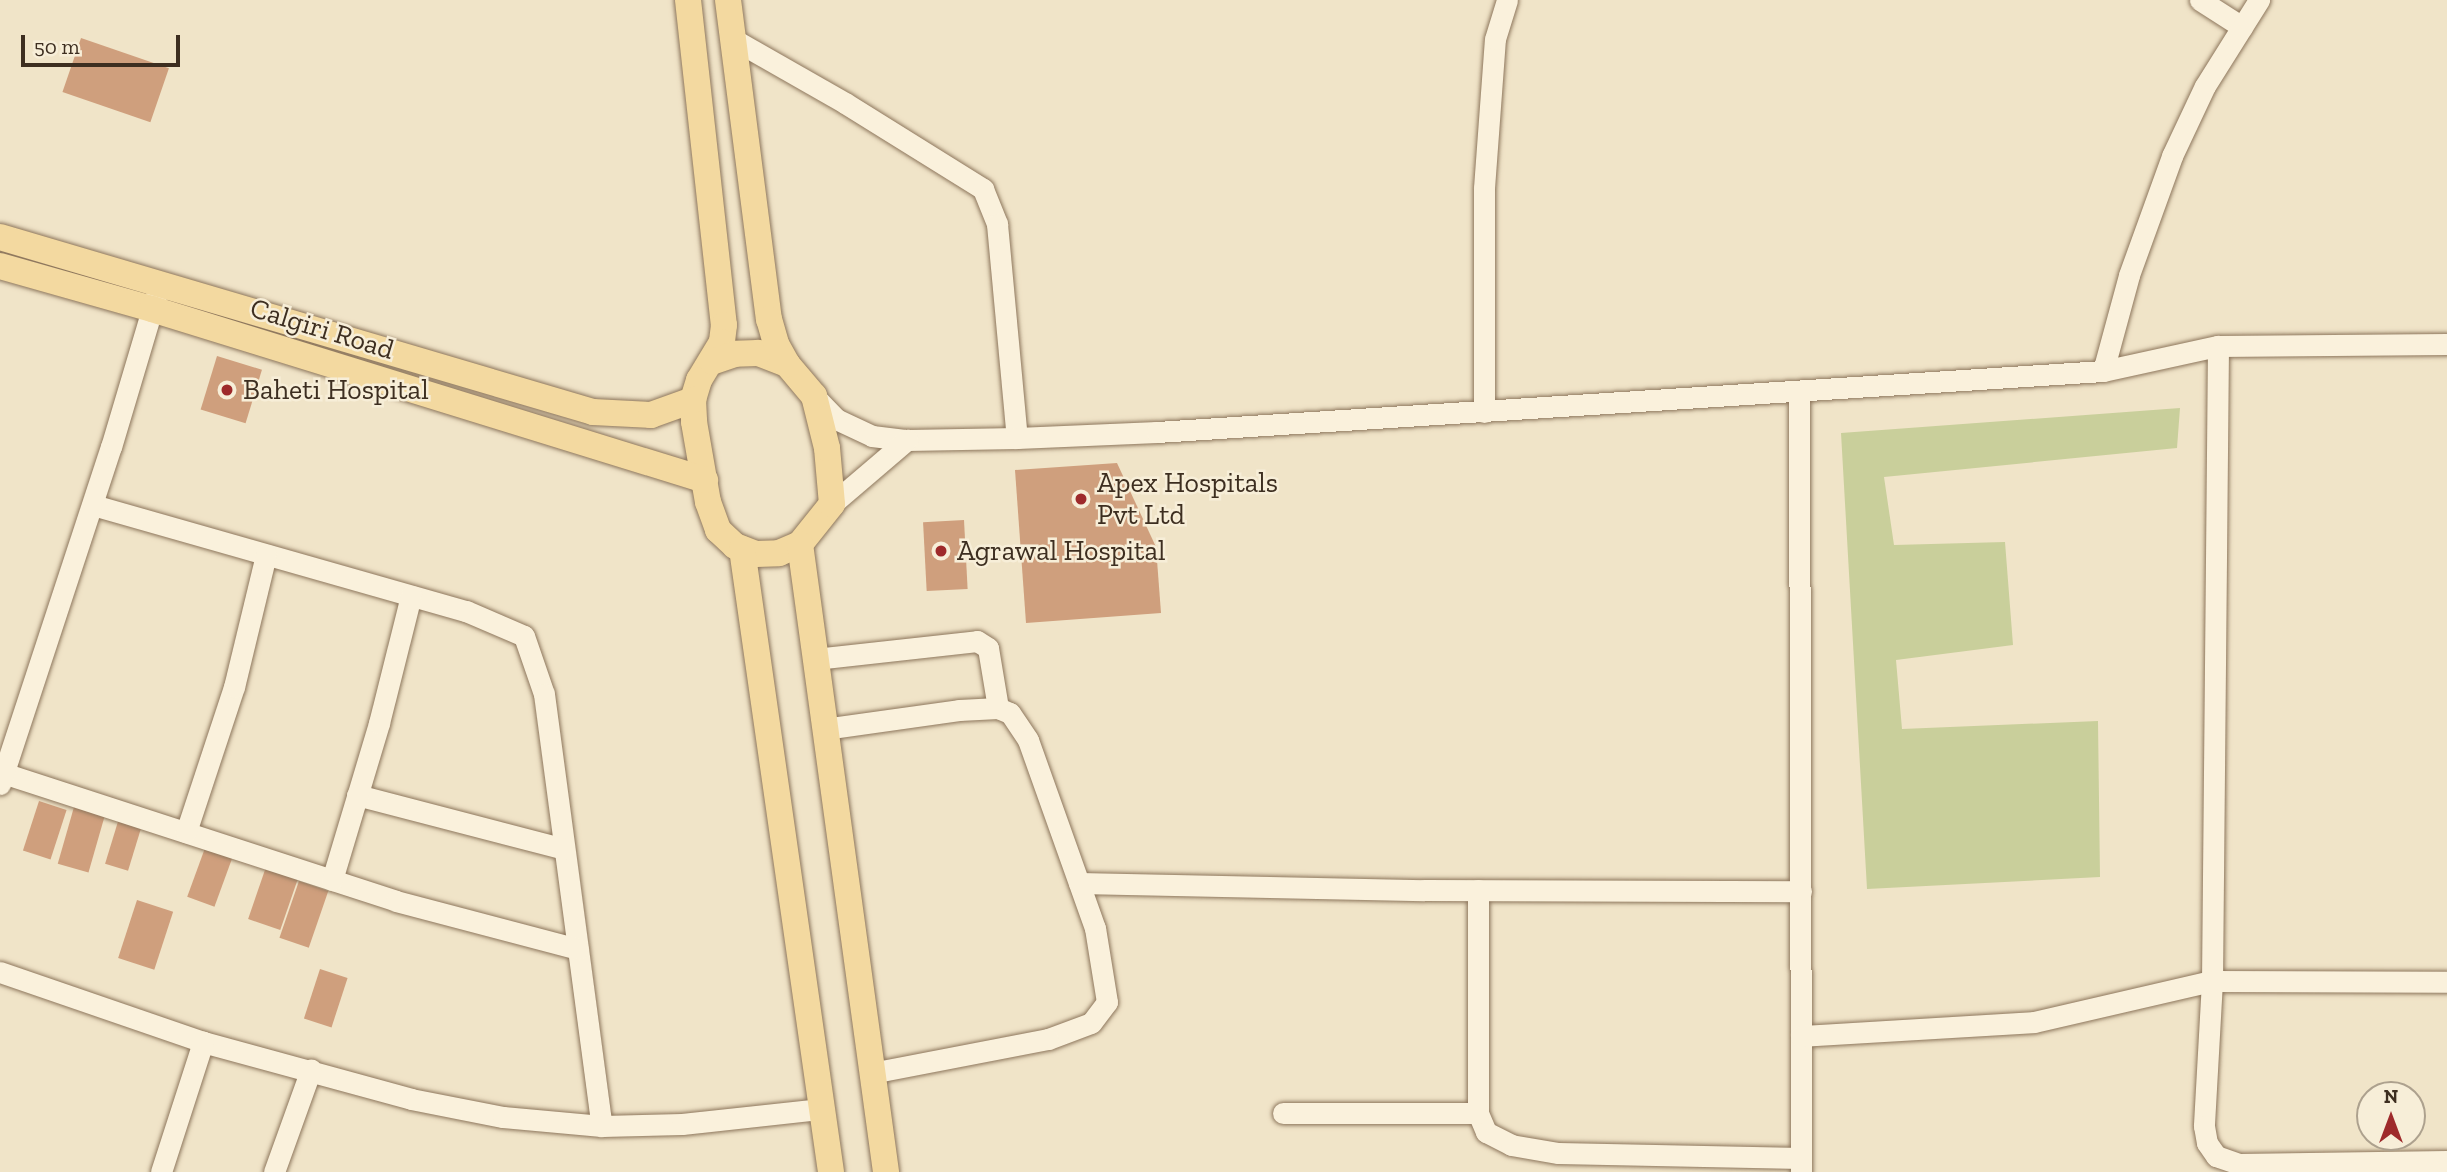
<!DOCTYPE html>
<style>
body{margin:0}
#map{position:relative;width:2447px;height:1172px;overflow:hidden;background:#f0e4c8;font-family:"Zilla Slab",serif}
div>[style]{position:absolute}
.green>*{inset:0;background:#c9cf9b}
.building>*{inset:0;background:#cf9f7d;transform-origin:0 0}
.roads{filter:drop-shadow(0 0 2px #8d765c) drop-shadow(0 0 2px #8d765c)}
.minor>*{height:21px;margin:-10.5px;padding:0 10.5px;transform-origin:10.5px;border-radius:10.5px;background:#faf1dc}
.major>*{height:26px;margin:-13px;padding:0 13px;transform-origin:13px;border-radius:13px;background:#f3d9a0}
.dots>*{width:19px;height:19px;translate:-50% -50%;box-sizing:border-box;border:4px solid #f7eed8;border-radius:50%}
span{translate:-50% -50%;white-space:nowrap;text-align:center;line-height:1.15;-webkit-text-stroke:5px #f7eed8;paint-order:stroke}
.street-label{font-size:28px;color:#3d2e20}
.poi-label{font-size:28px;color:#3d2e20}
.left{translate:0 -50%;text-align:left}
.north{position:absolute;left:2356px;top:1081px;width:70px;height:70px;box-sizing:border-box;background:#f7eed8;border:2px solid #ada18e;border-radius:50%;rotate:0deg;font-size:19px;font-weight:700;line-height:28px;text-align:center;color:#3d2e20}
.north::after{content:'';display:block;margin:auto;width:24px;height:32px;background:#9e2a2b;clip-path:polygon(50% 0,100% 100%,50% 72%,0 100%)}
.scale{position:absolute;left:21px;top:35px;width:159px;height:32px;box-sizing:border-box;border:4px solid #3d2e20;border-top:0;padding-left:9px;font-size:21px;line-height:24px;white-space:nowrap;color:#3d2e20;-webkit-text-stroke:5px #f7eed8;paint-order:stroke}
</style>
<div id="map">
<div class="green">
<i style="clip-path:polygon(2180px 408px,2177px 448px,1884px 477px,1894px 545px,2005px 542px,2013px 645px,1896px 660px,1902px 729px,2098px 721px,2100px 877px,1867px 889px,1841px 433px)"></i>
</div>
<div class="building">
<i style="left:81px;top:38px;width:93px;height:57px;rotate:19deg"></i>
<i style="left:217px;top:356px;width:47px;height:56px;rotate:17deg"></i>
<i style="clip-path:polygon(1117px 463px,1156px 547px,1161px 613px,1026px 623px,1015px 470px)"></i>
<i style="left:964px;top:520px;width:69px;height:41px;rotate:87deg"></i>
<i style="left:39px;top:801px;width:29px;height:52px;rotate:18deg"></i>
<i style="left:74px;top:807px;width:32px;height:59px;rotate:16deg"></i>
<i style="left:120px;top:815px;width:24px;height:51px;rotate:17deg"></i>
<i style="left:205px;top:848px;width:29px;height:52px;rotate:20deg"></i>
<i style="left:266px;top:867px;width:34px;height:55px;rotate:19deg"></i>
<i style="left:299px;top:881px;width:31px;height:60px;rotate:19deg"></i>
<i style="left:137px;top:900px;width:38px;height:61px;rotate:18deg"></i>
<i style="left:320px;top:969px;width:29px;height:52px;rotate:18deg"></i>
</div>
<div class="roads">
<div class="minor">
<i style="left:2200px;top:0;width:50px;rotate:32.7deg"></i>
<i style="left:733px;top:39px;width:129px;rotate:29.7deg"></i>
<i style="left:845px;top:103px;width:163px;rotate:31.9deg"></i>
<i style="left:983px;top:189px;width:38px;rotate:68deg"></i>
<i style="left:997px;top:224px;width:215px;rotate:84.7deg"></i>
<i style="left:2218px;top:346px;width:635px;rotate:90.54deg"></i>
<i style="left:2212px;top:981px;width:145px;rotate:93.2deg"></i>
<i style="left:2204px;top:1126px;width:17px;rotate:80deg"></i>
<i style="left:2207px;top:1143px;width:16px;rotate:55deg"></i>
<i style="left:2216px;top:1156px;width:24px;rotate:19deg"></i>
<i style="left:2239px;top:1164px;width:208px;rotate:-0.8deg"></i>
<i style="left:2103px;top:371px;width:99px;rotate:-74.8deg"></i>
<i style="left:2129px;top:275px;width:127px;rotate:-70.1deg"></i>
<i style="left:2172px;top:156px;width:77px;rotate:-64.8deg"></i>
<i style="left:2205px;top:86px;width:102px;rotate:-57.9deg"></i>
<i style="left:1799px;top:392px;width:780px;rotate:89.85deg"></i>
<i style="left:814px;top:396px;width:32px;rotate:46deg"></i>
<i style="left:836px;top:419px;width:40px;rotate:25deg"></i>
<i style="left:872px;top:436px;width:35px;rotate:7deg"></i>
<i style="left:907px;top:440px;width:110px;rotate:-1deg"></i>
<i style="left:1017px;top:438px;width:140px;rotate:-2.5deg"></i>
<i style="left:1157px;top:432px;width:948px;rotate:-3.69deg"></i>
<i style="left:2103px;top:371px;width:118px;rotate:-12.3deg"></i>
<i style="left:2218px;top:346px;width:229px;rotate:-0.5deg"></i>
<i style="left:1484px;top:412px;width:224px;rotate:-90deg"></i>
<i style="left:1484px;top:188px;width:149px;rotate:-85.8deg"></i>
<i style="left:1495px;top:39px;width:41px;rotate:-72.9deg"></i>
<i style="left:832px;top:504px;width:99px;rotate:-40.5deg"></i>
<i style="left:93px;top:505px;width:388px;rotate:15.9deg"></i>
<i style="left:466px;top:611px;width:63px;rotate:23.3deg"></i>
<i style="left:524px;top:636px;width:61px;rotate:71deg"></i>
<i style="left:544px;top:694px;width:436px;rotate:82.4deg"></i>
<i style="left:815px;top:659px;width:163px;rotate:-6.3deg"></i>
<i style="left:977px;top:641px;width:13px;rotate:32deg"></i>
<i style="left:988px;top:648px;width:61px;rotate:80.5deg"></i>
<i style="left:824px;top:729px;width:136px;rotate:-8deg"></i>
<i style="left:959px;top:710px;width:39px;rotate:-3deg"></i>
<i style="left:998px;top:708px;width:13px;rotate:23deg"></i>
<i style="left:1010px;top:713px;width:32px;rotate:56deg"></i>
<i style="left:1028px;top:740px;width:200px;rotate:70.4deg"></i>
<i style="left:1095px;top:928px;width:75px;rotate:80.8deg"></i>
<i style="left:1107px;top:1002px;width:26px;rotate:127deg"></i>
<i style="left:1091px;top:1023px;width:46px;rotate:159.6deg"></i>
<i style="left:1048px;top:1039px;width:180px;rotate:169.1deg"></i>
<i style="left:3px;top:773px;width:413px;rotate:18deg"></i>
<i style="left:396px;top:901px;width:188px;rotate:14.8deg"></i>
<i style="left:0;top:784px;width:355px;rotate:-71.8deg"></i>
<i style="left:111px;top:447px;width:158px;rotate:-73.4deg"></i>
<i style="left:357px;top:795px;width:214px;rotate:14.6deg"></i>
<i style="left:186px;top:832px;width:153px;rotate:-71.7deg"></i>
<i style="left:234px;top:687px;width:136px;rotate:-76.4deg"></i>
<i style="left:332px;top:880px;width:164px;rotate:-73.3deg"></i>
<i style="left:379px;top:723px;width:131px;rotate:-75.9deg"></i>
<i style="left:1079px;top:883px;width:345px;rotate:1.2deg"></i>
<i style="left:1424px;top:890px;width:377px;rotate:0.2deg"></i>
<i style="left:1478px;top:890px;width:223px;rotate:90deg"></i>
<i style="left:1478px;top:1113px;width:21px;rotate:67deg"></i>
<i style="left:1486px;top:1132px;width:28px;rotate:27deg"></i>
<i style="left:1511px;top:1145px;width:48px;rotate:9.7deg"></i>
<i style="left:1558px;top:1153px;width:243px;rotate:1.2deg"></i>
<i style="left:0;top:972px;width:215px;rotate:19deg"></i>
<i style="left:203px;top:1042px;width:216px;rotate:15.3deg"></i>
<i style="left:411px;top:1099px;width:94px;rotate:11.1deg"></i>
<i style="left:503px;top:1117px;width:99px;rotate:5.2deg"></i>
<i style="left:602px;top:1126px;width:80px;rotate:-1.4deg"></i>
<i style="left:682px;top:1124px;width:140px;rotate:-6.2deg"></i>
<i style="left:1801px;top:1036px;width:233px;rotate:-3.4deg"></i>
<i style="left:2034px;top:1022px;width:183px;rotate:-13deg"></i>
<i style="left:2212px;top:981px;width:235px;rotate:0.2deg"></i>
<i style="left:1283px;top:1113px;width:195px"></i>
<i style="left:161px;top:1172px;width:137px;rotate:-72.1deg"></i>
<i style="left:274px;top:1172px;width:109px;rotate:-70.2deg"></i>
</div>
<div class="major">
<i style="left:688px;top:0;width:327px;rotate:83.7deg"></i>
<i style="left:724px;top:325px;width:17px;rotate:97deg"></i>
<i style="left:722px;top:342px;width:44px;rotate:121.2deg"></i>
<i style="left:699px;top:380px;width:21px;rotate:107deg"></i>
<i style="left:693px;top:400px;width:22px;rotate:87deg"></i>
<i style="left:694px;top:422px;width:81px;rotate:80.1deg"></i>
<i style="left:708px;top:502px;width:30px;rotate:70deg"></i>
<i style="left:718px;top:530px;width:23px;rotate:43deg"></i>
<i style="left:735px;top:546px;width:22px;rotate:21deg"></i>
<i style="left:756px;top:554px;width:23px;rotate:-2deg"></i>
<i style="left:779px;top:553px;width:23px;rotate:-23deg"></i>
<i style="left:800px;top:544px;width:51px;rotate:-51.3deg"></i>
<i style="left:832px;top:504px;width:56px;rotate:-95.1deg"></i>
<i style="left:827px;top:448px;width:54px;rotate:-104deg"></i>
<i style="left:814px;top:396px;width:42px;rotate:-130.2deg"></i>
<i style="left:787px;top:364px;width:31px;rotate:-159deg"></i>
<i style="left:758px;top:353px;width:23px;rotate:178deg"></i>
<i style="left:735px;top:354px;width:24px;rotate:161deg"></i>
<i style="left:728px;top:0;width:322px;rotate:82.7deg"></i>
<i style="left:769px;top:319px;width:26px;rotate:74deg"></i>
<i style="left:776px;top:344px;width:23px;rotate:61deg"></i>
<i style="left:0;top:237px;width:618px;rotate:16.44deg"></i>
<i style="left:593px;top:412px;width:58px;rotate:3deg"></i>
<i style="left:651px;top:415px;width:45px;rotate:-19.7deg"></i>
<i style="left:0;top:266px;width:158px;rotate:15.8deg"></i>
<i style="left:152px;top:309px;width:579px;rotate:17.18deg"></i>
<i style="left:800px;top:544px;width:634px;rotate:82.2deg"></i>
<i style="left:742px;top:549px;width:629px;rotate:81.87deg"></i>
</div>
</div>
<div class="dots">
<i style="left:227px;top:390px;background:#9e2a2b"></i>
<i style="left:1081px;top:499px;background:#9e2a2b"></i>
<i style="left:941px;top:551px;background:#9e2a2b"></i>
</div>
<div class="street-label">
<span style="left:322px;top:329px;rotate:17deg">Calgiri Road</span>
</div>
<div class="poi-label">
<span class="left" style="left:243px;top:390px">Baheti Hospital</span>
<span class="left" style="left:1097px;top:499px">Apex Hospitals<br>Pvt Ltd</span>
<span class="left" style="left:957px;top:551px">Agrawal Hospital</span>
</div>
<div class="north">N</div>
<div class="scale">50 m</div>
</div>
